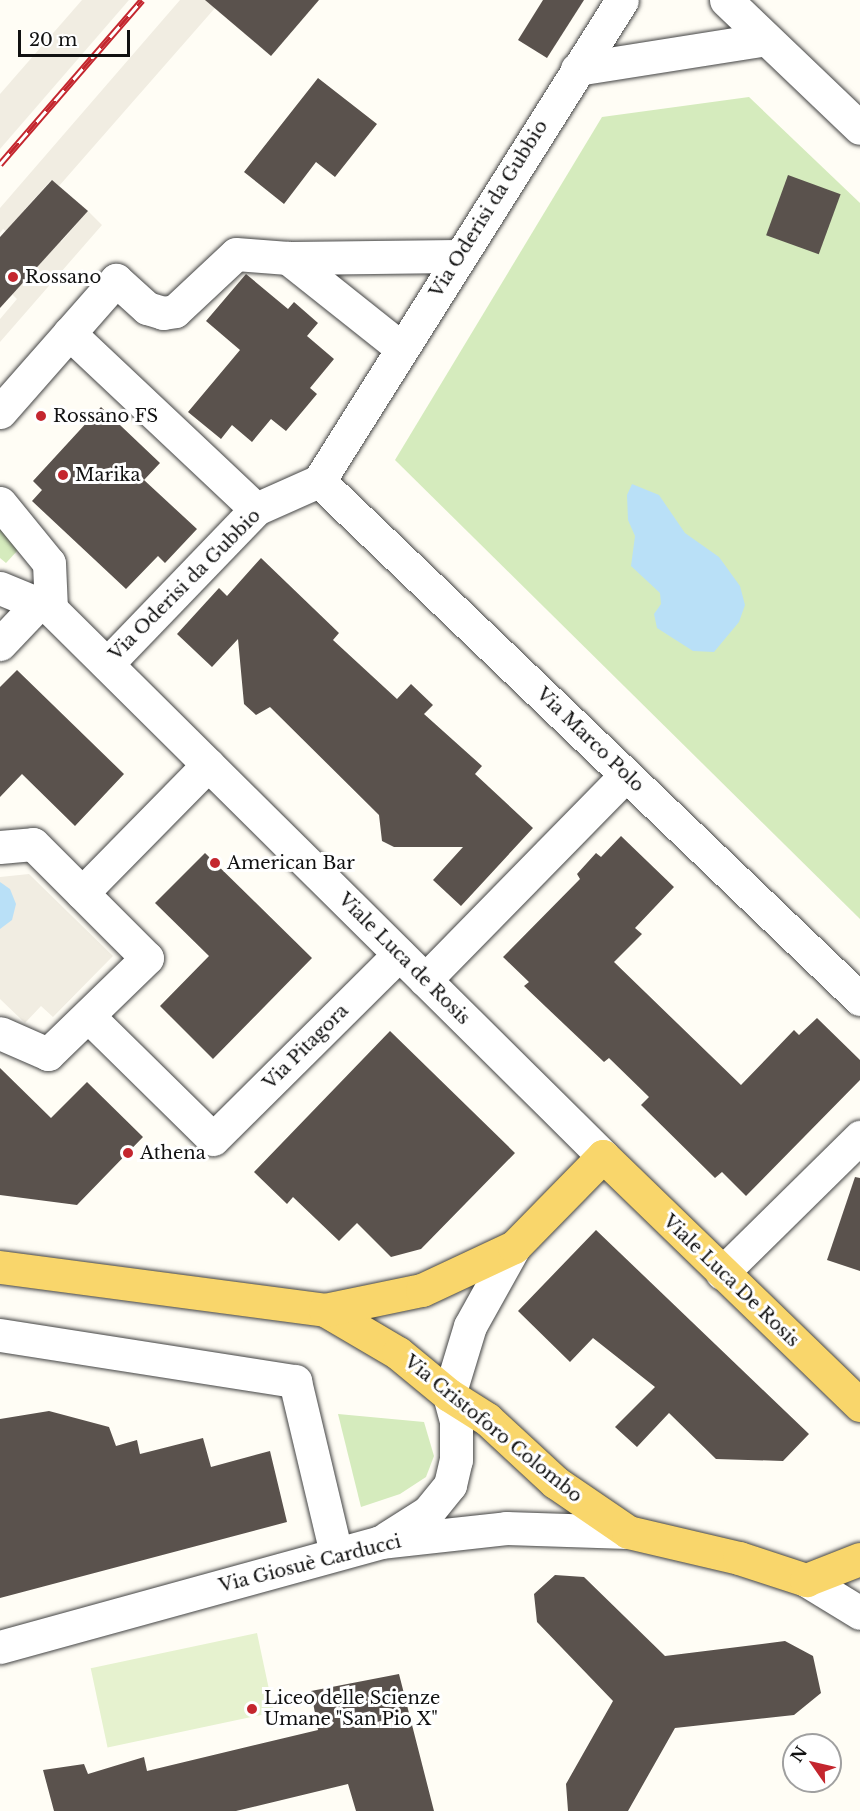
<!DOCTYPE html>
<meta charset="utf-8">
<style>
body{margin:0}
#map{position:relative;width:860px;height:1811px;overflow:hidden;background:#fffdf5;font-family:"Libre Baskerville",serif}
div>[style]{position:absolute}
.green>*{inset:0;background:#d5ebbd}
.pitch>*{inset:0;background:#e6f2cf;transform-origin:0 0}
.plaza>*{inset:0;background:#f1ede2}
.water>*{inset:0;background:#b9e0f7}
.building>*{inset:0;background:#5a524d;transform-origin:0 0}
.roads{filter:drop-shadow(0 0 2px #444) drop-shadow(0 0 2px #444)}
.minor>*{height:33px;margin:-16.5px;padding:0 16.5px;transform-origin:16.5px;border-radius:16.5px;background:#fff}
.major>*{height:33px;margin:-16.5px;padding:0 16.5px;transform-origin:16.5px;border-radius:16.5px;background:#f9d66b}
.rail>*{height:7px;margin-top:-3.5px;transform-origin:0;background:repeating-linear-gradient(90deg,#fff 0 14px,#c4262e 0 28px);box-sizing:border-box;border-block:2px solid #c4262e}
.dots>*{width:16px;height:16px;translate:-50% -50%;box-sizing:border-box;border:3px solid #fff;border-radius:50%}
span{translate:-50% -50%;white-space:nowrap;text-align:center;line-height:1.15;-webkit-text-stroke:6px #fff;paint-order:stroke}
.street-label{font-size:18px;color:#111}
.poi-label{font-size:18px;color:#111}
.left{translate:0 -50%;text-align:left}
.north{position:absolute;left:782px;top:1733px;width:60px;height:60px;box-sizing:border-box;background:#fff;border:2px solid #a0a0a0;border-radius:50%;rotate:304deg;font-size:16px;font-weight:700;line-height:24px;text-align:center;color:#111}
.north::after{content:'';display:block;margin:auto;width:21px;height:27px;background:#c4262e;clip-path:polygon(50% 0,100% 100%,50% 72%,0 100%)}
.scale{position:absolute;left:18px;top:30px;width:112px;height:27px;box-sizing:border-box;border:3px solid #111;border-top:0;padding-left:8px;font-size:18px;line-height:21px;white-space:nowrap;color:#111;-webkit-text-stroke:4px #fff;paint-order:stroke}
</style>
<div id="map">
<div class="green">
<i style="clip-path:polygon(749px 97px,860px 203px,860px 919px,395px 460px,602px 117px)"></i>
<i style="clip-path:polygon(0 526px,18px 550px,6px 563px,0 558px)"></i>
<i style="clip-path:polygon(338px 1414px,424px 1422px,434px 1456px,426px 1477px,400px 1494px,361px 1507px)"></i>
</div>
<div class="pitch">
<i style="left:257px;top:1633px;width:81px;height:170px;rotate:78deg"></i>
</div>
<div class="plaza">
<i style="clip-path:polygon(82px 0,129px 0,0 149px,0 94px)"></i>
<i style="clip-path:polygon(180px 0,222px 0,59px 186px,51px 180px,25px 209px,61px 242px,88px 211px,102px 225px,0 342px,0 319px,17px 299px,12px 294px,7px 232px,3px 229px,0 233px,0 208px)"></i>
<i style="clip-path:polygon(29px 874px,113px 956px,53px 1017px,41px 1006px,25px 1023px,0 999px,0 877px)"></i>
</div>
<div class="water">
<i style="clip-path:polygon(632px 484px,659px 495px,685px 533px,719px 557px,740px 586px,745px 605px,739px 622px,714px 652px,693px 651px,657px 628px,654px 614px,661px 604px,660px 593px,631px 566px,635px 536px,628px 520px,627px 495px)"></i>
<i style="clip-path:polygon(0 882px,10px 889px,16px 904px,12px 920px,0 929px)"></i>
</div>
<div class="building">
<i style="clip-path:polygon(205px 0,319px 0,271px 56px)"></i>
<i style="clip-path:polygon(543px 0,584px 0,547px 58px,518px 40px)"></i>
<i style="clip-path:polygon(318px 78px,377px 124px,335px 177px,316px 162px,284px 204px,244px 172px)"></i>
<i style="left:788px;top:175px;width:56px;height:64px;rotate:20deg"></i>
<i style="clip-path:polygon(52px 180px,88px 211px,0 308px,0 237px)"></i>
<i style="clip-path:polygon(246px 274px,288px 309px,294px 302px,318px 323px,307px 336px,334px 359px,310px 388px,317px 394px,286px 431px,271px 419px,252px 442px,232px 425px,221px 439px,188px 412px,240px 350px,206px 321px)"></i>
<i style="clip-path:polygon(101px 407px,160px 463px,144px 480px,197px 529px,165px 563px,158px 556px,126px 589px,32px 501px,42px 490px,33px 481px)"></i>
<i style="clip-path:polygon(261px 558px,339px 633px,333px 640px,397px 699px,411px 684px,433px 705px,424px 714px,482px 766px,475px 774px,533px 828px,461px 906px,433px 880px,463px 847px,394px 847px,382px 841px,379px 815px,270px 707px,256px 715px,244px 704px,238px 639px,212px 667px,177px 634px,219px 588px,227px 596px)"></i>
<i style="clip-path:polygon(17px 670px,124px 774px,75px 826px,22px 774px,0 797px,0 687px)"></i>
<i style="clip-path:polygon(621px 836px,674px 887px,635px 928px,642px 934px,614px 962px,741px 1085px,794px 1030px,799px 1035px,817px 1018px,860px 1060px,860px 1080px,746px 1196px,722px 1172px,715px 1178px,641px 1105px,649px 1097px,609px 1058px,604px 1062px,546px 1007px,524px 986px,529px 982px,503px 957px,580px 879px,577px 874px,596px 853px,601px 857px)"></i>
<i style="clip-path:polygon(205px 853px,312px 958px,213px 1059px,160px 1006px,209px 956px,155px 903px)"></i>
<i style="clip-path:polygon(390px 1031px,515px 1153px,421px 1249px,391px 1257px,357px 1223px,339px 1241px,293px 1197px,287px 1204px,254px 1172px)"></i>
<i style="clip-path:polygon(0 1068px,51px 1118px,87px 1082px,143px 1137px,77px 1205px,0 1195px)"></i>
<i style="clip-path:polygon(855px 1177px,860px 1178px,860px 1271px,827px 1260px)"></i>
<i style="clip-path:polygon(596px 1230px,809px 1434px,783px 1461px,716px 1459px,669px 1413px,637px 1447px,615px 1427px,655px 1387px,593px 1338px,570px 1362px,518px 1311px)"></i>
<i style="clip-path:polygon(49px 1411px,109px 1427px,116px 1446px,137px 1440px,140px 1454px,203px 1438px,211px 1467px,270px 1451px,287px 1522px,0 1598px,0 1419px)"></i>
<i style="clip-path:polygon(555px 1575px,584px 1577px,665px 1656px,785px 1641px,813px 1656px,821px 1693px,794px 1715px,675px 1728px,628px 1811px,568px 1811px,566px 1784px,613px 1701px,537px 1622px,534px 1594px)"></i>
<i style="clip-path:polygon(399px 1674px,434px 1811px,356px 1811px,348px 1784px,236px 1811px,54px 1811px,43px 1770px,84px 1764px,88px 1774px,144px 1757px,147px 1771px,318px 1730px,311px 1691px)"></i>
</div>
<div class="roads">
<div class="minor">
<i style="left:726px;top:0;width:185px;rotate:43.7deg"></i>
<i style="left:577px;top:69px;width:191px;rotate:-9deg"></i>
<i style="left:288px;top:258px;width:172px;rotate:-0.7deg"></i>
<i style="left:69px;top:333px;width:257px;rotate:43.3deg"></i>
<i style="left:0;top:412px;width:176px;rotate:-48.7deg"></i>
<i style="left:116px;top:280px;width:42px;rotate:42.1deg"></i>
<i style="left:147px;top:308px;width:17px;rotate:17deg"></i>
<i style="left:163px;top:313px;width:12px;rotate:-9deg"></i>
<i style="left:175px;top:311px;width:83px;rotate:-43.1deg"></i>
<i style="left:236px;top:254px;width:52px;rotate:4.4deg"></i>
<i style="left:288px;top:258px;width:144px;rotate:38.5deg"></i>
<i style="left:319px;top:481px;width:749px;rotate:43.76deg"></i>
<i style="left:0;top:503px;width:77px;rotate:50.8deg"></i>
<i style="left:49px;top:563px;width:46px;rotate:87.5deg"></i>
<i style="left:0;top:588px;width:55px;rotate:22.4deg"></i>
<i style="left:51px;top:609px;width:777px;rotate:44.74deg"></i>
<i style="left:0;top:644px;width:54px;rotate:-46.5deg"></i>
<i style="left:107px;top:664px;width:215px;rotate:-46.1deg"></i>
<i style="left:256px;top:509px;width:69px;rotate:-24deg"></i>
<i style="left:319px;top:481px;width:568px;rotate:-57.79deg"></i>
<i style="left:0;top:847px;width:33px;rotate:-5deg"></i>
<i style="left:33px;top:844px;width:161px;rotate:45deg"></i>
<i style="left:147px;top:958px;width:138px;rotate:135.9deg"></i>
<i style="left:48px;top:1054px;width:52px;rotate:-156.4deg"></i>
<i style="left:82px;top:893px;width:180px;rotate:-45.5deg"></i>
<i style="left:425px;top:980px;width:287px;rotate:-45.6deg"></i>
<i style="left:88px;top:1016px;width:175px;rotate:44.5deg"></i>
<i style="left:213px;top:1139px;width:262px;rotate:-44.8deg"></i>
<i style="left:722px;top:1273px;width:194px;rotate:-44.6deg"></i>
<i style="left:0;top:1335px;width:299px;rotate:8.9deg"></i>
<i style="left:295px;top:1381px;width:177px;rotate:76.6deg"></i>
<i style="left:387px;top:1538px;width:49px;rotate:-32.4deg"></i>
<i style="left:428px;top:1512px;width:35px;rotate:-51deg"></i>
<i style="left:450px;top:1485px;width:26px;rotate:-77deg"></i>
<i style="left:456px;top:1460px;width:39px;rotate:-90deg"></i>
<i style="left:456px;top:1421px;width:27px;rotate:-105deg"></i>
<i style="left:449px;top:1395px;width:72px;rotate:-73.1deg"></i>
<i style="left:470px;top:1326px;width:90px;rotate:-60.9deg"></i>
<i style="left:806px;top:1580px;width:63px;rotate:31.4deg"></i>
<i style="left:0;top:1647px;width:394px;rotate:-15.4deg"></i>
<i style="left:380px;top:1542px;width:127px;rotate:-6.3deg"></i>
<i style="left:506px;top:1528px;width:122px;rotate:1.9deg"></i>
</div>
<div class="major">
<i style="left:0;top:1267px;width:328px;rotate:7.5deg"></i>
<i style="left:325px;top:1310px;width:85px;rotate:30.5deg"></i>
<i style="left:398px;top:1353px;width:66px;rotate:39.5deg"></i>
<i style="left:449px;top:1395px;width:45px;rotate:32.3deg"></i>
<i style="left:487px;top:1419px;width:93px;rotate:42.8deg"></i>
<i style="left:555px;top:1482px;width:88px;rotate:34.4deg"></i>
<i style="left:628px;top:1532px;width:114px;rotate:13.2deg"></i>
<i style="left:739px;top:1558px;width:71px;rotate:18.2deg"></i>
<i style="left:806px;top:1580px;width:58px;rotate:-21.3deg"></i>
<i style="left:325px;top:1310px;width:99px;rotate:-11.7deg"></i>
<i style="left:422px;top:1290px;width:102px;rotate:-25.1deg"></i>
<i style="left:514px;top:1247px;width:127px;rotate:-45.6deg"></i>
<i style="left:603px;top:1156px;width:358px;rotate:44.1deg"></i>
</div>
</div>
<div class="rail">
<i style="left:0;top:164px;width:217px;rotate:-49.1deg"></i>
</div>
<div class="dots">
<i style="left:13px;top:277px;background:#c4262e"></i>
<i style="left:41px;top:416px;background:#c4262e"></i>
<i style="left:63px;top:475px;background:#c4262e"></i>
<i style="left:215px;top:863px;background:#c4262e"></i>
<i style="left:128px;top:1153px;background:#c4262e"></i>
<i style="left:252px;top:1709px;background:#c4262e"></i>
</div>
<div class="street-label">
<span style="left:489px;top:209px;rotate:-58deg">Via Oderisi da Gubbio</span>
<span style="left:185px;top:585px;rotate:-45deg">Via Oderisi da Gubbio</span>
<span style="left:590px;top:740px;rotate:44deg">Via Marco Polo</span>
<span style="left:404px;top:959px;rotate:45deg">Viale Luca de Rosis</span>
<span style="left:306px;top:1047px;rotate:-45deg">Via Pitagora</span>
<span style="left:731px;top:1281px;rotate:44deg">Viale Luca De Rosis</span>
<span style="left:493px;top:1429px;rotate:39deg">Via Cristoforo Colombo</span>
<span style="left:310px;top:1564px;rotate:-14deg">Via Giosuè Carducci</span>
</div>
<div class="poi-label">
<span class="left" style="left:25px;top:277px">Rossano</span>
<span class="left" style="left:53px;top:416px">Rossano FS</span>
<span class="left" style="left:75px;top:475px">Marika</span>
<span class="left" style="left:227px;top:863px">American Bar</span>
<span class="left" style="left:140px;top:1153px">Athena</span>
<span class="left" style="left:264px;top:1709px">Liceo delle Scienze<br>Umane "San Pio X"</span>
</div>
<div class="north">N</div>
<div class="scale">20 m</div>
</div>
